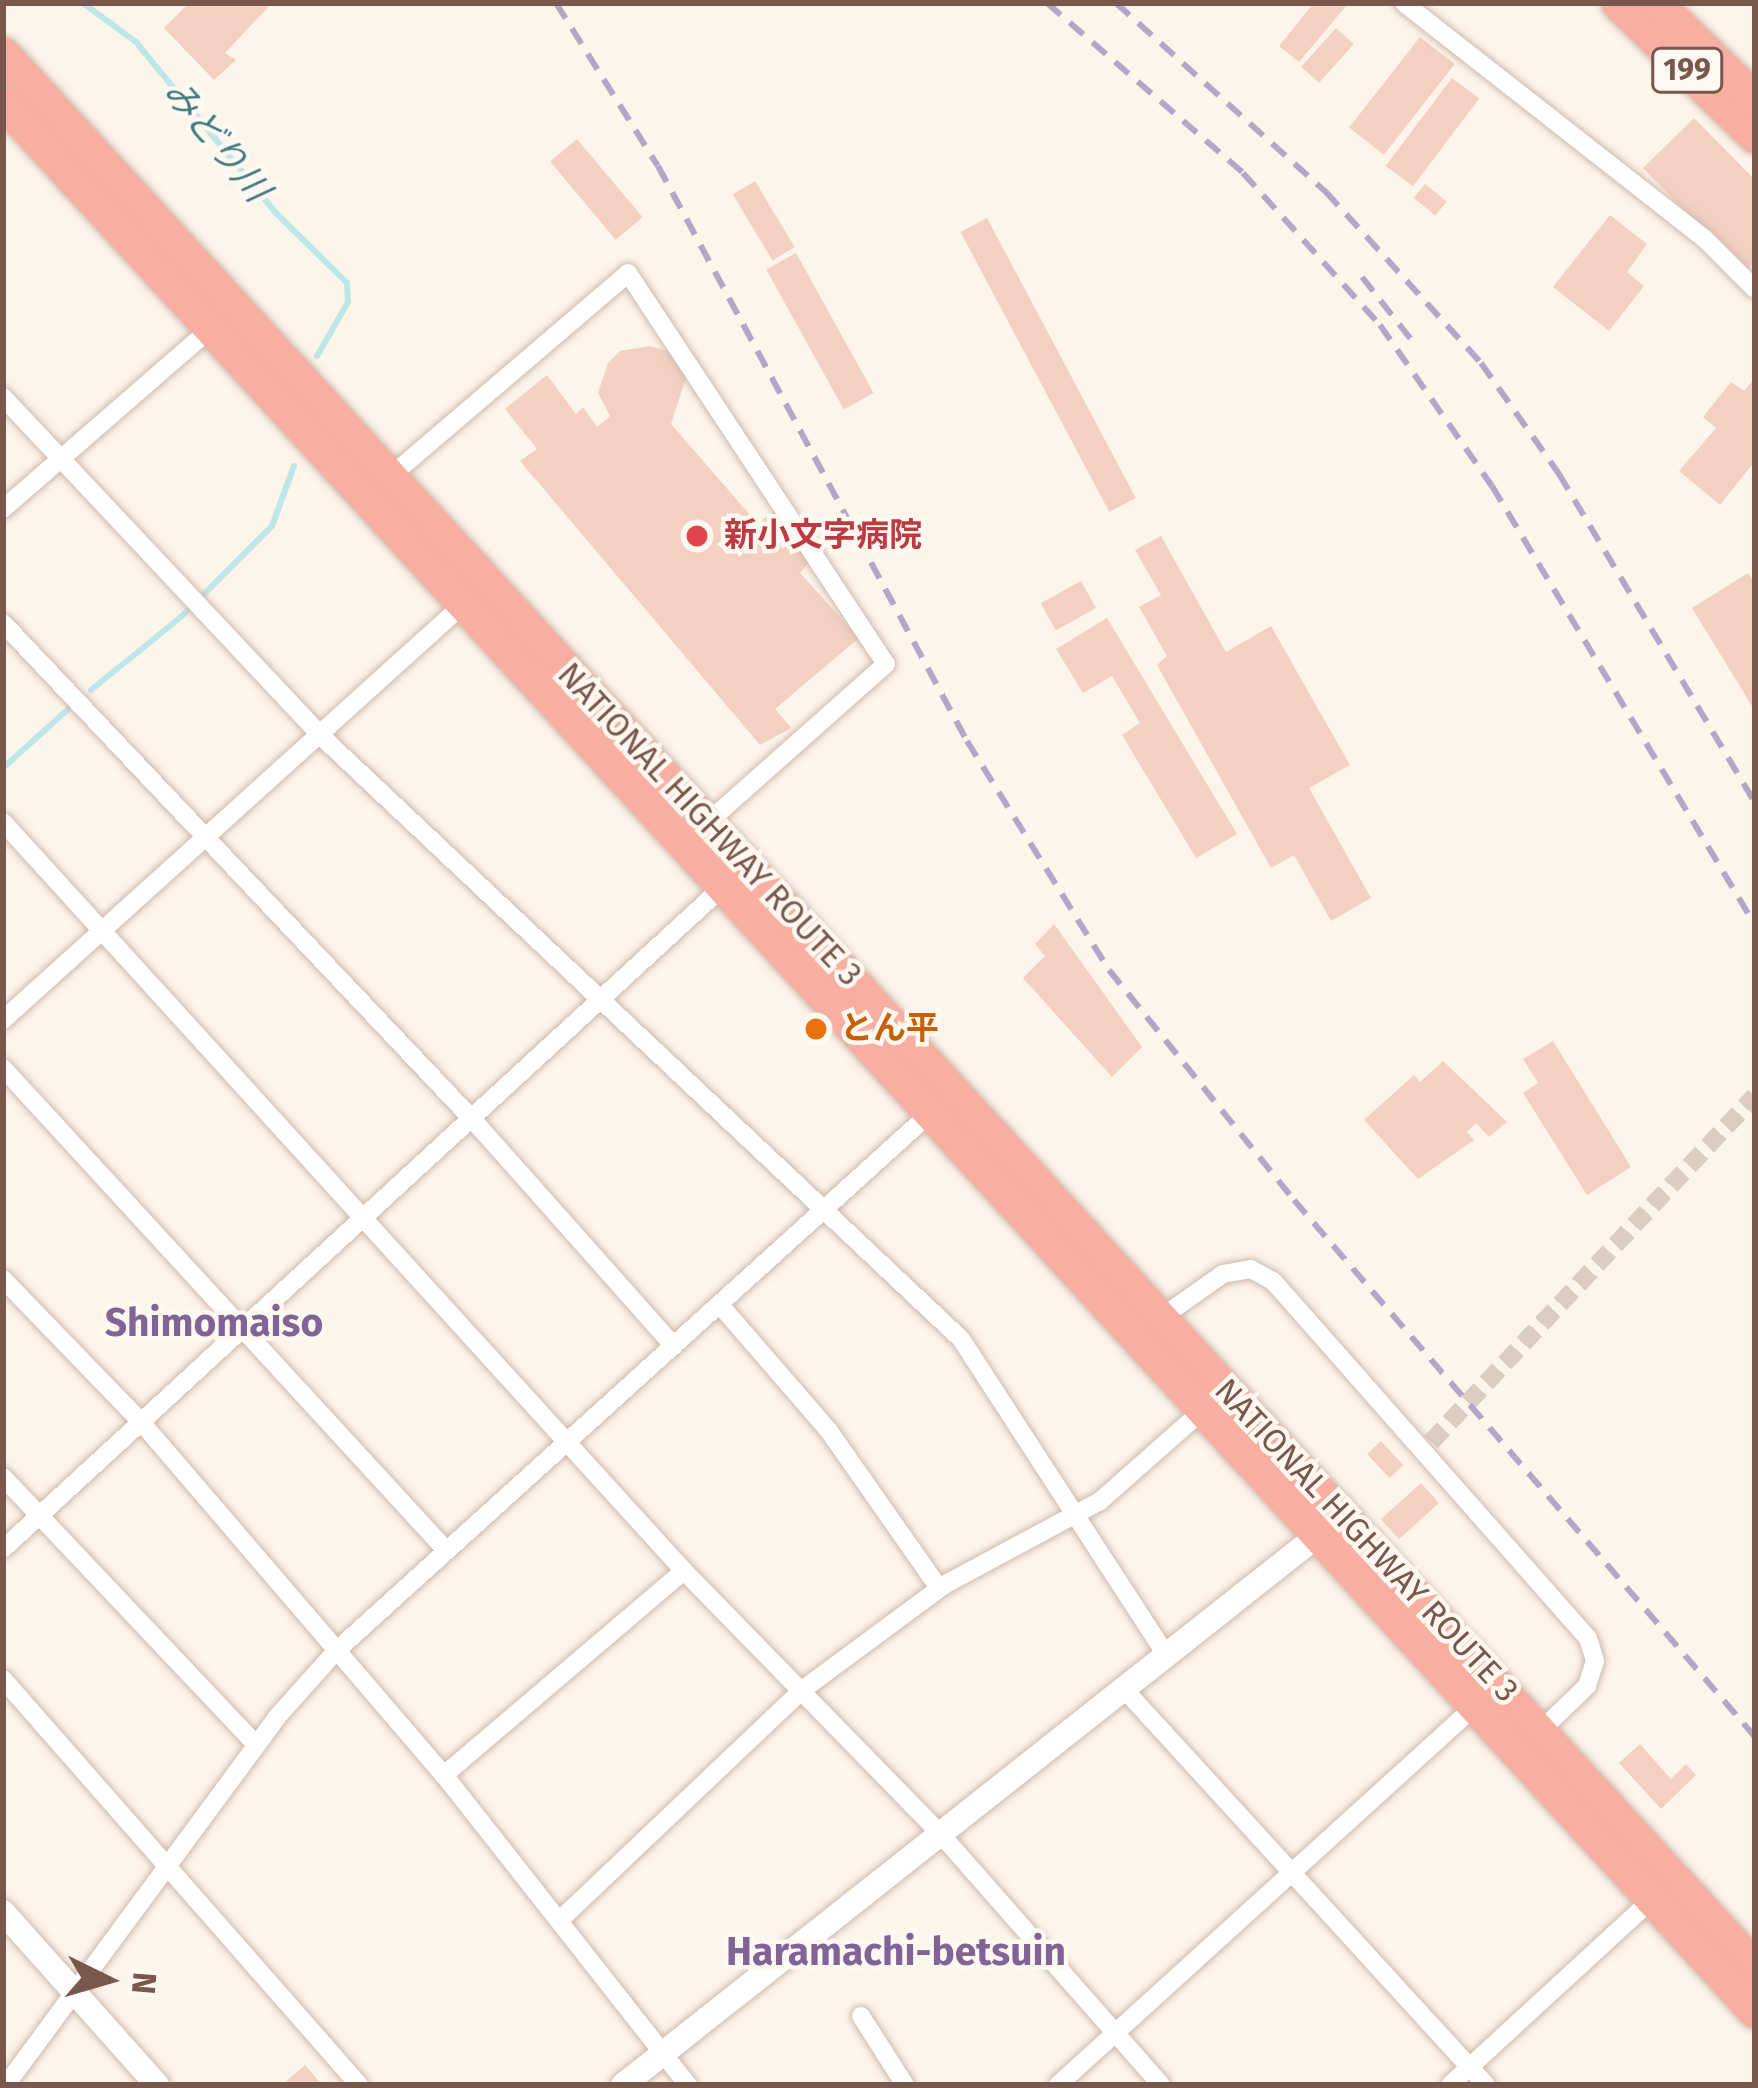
<!DOCTYPE html>
<meta charset="utf-8">
<style>
body{margin:0}
#map{position:relative;width:1758px;height:2088px;overflow:hidden;background:#fdf4ea;font-family:"Fira Sans","Noto Sans JP",sans-serif}
div>[style]{position:absolute}
.stream>*{height:6px;margin:-3px;padding:0 3px;transform-origin:3px;border-radius:3px;background:#bde6e8}
.building>*{inset:0;background:#f3d0c1;transform-origin:0 0}
.street-tunnel>*{height:18px;margin-top:-9px;transform-origin:0;background:repeating-linear-gradient(90deg,#dccdc2 0 18px,transparent 0 27px)}
.roads{filter:drop-shadow(0 0 3px #d0baae) drop-shadow(0 0 3px #d0baae)}
.street>*{height:18px;margin:-9px;padding:0 9px;transform-origin:9px;border-radius:9px;background:#fff}
.secondary>*{height:24px;margin:-12px;padding:0 12px;transform-origin:12px;border-radius:12px;background:#fff}
.highway>*{height:33px;margin:-16.5px;padding:0 16.5px;transform-origin:16.5px;border-radius:16.5px;background:#f8aea0}
.rail>*{height:6px;margin-top:-3px;transform-origin:0;background:repeating-linear-gradient(90deg,#b5a6c9 0 18px,transparent 0 30px)}
.dots>*{width:33px;height:33px;translate:-50% -50%;box-sizing:border-box;border:6px solid #fff8f1;border-radius:50%}
span{translate:-50% -50%;white-space:nowrap;text-align:center;line-height:1.15;-webkit-text-stroke:9px #fff8f1;paint-order:stroke}
.shield-label span{padding:3px 9px;background:#fff8f1;border:3px solid;border-radius:9px;-webkit-text-stroke-width:0}
.shield-label{font-size:30px;color:#79574c;font-weight:700}
.health-label{font-size:33px;color:#be3a42;font-weight:700}
.left{translate:0 -50%;text-align:left}
.street-label{font-size:33px;color:#79574c}
.food-label{font-size:33px;color:#c56008;font-weight:700}
.water-label{font-size:36px;color:#3e7a7e;font-style:italic}
.quarter-label{font-size:39px;color:#7f6495;font-weight:700}
.frame{position:absolute;inset:0;border:6px solid #79574c;pointer-events:none}
.north{position:absolute;left:48px;top:1920px;width:120px;height:120px;-webkit-text-stroke:9px #fff8f1;paint-order:stroke;rotate:95deg;font-size:33px;font-weight:700;line-height:48px;text-align:center;color:#79574c}
.north::after{content:'';display:block;margin:auto;width:42px;height:54px;background:#79574c;clip-path:polygon(50% 0,100% 100%,50% 72%,0 100%)}
</style>
<div id="map">
<div class="stream">
<i style="left:83px;top:3px;width:66px;rotate:36.3deg"></i>
<i style="left:136px;top:42px;width:220px;rotate:50.7deg"></i>
<i style="left:275px;top:212px;width:101px;rotate:44.6deg"></i>
<i style="left:317px;top:356px;width:62px;rotate:-60.1deg"></i>
<i style="left:348px;top:302px;width:19px;rotate:-93deg"></i>
<i style="left:91px;top:690px;width:117px;rotate:-39.1deg"></i>
<i style="left:182px;top:616px;width:127px;rotate:-45deg"></i>
<i style="left:272px;top:526px;width:64px;rotate:-69.9deg"></i>
<i style="left:3px;top:768px;width:98px;rotate:-42.1deg"></i>
</div>
<div class="building">
<i style="clip-path:polygon(189px 3px,272px 3px,225px 53px,236px 60px,214px 80px,164px 28px)"></i>
<i style="clip-path:polygon(1314px 3px,1346px 6px,1299px 62px,1279px 46px)"></i>
<i style="left:1336px;top:28px;width:24px;height:52px;rotate:42deg"></i>
<i style="left:1420px;top:37px;width:44px;height:115px;rotate:38deg"></i>
<i style="left:1452px;top:78px;width:34px;height:110px;rotate:37deg"></i>
<i style="clip-path:polygon(1694px 118px,1755px 180px,1755px 261px,1745px 272px,1643px 168px)"></i>
<i style="left:577px;top:139px;width:102px;height:35px;rotate:50deg"></i>
<i style="left:755px;top:181px;width:77px;height:26px;rotate:59deg"></i>
<i style="left:1425px;top:184px;width:28px;height:18px;rotate:39deg"></i>
<i style="clip-path:polygon(1610px 215px,1647px 244px,1627px 272px,1644px 286px,1609px 331px,1553px 287px)"></i>
<i style="left:987px;top:218px;width:317px;height:30px;rotate:62deg"></i>
<i style="left:796px;top:253px;width:160px;height:34px;rotate:61deg"></i>
<i style="clip-path:polygon(650px 346px,668px 351px,687px 375px,671px 424px,757px 523px,783px 506px,820px 549px,800px 573px,859px 638px,775px 709px,791px 728px,760px 745px,520px 461px,537px 449px,505px 409px,547px 375px,576px 414px,583px 407px,597px 427px,610px 416px,598px 393px,608px 363px,620px 351px)"></i>
<i style="clip-path:polygon(1755px 378px,1755px 461px,1720px 505px,1679px 471px,1716px 428px,1703px 417px,1731px 382px,1744px 391px)"></i>
<i style="clip-path:polygon(1161px 536px,1226px 652px,1271px 626px,1350px 765px,1309px 788px,1371px 898px,1331px 921px,1294px 855px,1271px 868px,1157px 665px,1167px 656px,1139px 607px,1161px 595px,1135px 550px)"></i>
<i style="clip-path:polygon(1748px 573px,1755px 584px,1755px 711px,1692px 608px)"></i>
<i style="left:1081px;top:581px;width:31px;height:46px;rotate:61deg"></i>
<i style="clip-path:polygon(1107px 618px,1237px 834px,1196px 858px,1122px 735px,1140px 723px,1112px 676px,1083px 693px,1056px 649px)"></i>
<i style="clip-path:polygon(1054px 924px,1142px 1047px,1112px 1077px,1023px 978px,1045px 956px,1035px 944px)"></i>
<i style="clip-path:polygon(1553px 1041px,1631px 1167px,1587px 1195px,1523px 1093px,1538px 1083px,1523px 1059px)"></i>
<i style="clip-path:polygon(1443px 1061px,1507px 1122px,1489px 1137px,1476px 1123px,1467px 1132px,1474px 1140px,1418px 1179px,1364px 1120px,1414px 1075px,1420px 1082px)"></i>
<i style="left:1381px;top:1441px;width:33px;height:19px;rotate:47deg"></i>
<i style="left:1421px;top:1483px;width:27px;height:54px;rotate:48deg"></i>
<i style="clip-path:polygon(1640px 1744px,1671px 1779px,1686px 1764px,1696px 1775px,1661px 1809px,1619px 1763px)"></i>
<i style="clip-path:polygon(305px 2065px,322px 2085px,282px 2085px)"></i>
</div>
<div class="street-tunnel">
<i style="left:1431px;top:1442px;width:474px;rotate:-46.9deg"></i>
</div>
<div class="roads">
<div class="street">
<i style="left:1404px;top:3px;width:381px;rotate:38.1deg"></i>
<i style="left:1704px;top:238px;width:72px;rotate:45deg"></i>
<i style="left:3px;top:397px;width:463px;rotate:46.8deg"></i>
<i style="left:320px;top:735px;width:881px;rotate:43.3deg"></i>
<i style="left:961px;top:1339px;width:378px;rotate:57deg"></i>
<i style="left:386px;top:480px;width:318px;rotate:-40.5deg"></i>
<i style="left:628px;top:273px;width:468px;rotate:56.6deg"></i>
<i style="left:886px;top:664px;width:241px;rotate:138.4deg"></i>
<i style="left:3px;top:509px;width:284px;rotate:-41deg"></i>
<i style="left:3px;top:623px;width:685px;rotate:46.6deg"></i>
<i style="left:474px;top:1121px;width:301px;rotate:48.4deg"></i>
<i style="left:3px;top:822px;width:1012px;rotate:47.72deg"></i>
<i style="left:684px;top:1571px;width:363px;rotate:45.7deg"></i>
<i style="left:938px;top:1831px;width:338px;rotate:48.7deg"></i>
<i style="left:3px;top:1020px;width:625px;rotate:-42.08deg"></i>
<i style="left:3px;top:1068px;width:652px;rotate:47.42deg"></i>
<i style="left:3px;top:1279px;width:200px;rotate:46deg"></i>
<i style="left:142px;top:1423px;width:464px;rotate:49.4deg"></i>
<i style="left:444px;top:1775px;width:395px;rotate:51.8deg"></i>
<i style="left:720px;top:1305px;width:167px;rotate:49.1deg"></i>
<i style="left:829px;top:1431px;width:192px;rotate:55deg"></i>
<i style="left:1155px;top:1322px;width:83px;rotate:-35.2deg"></i>
<i style="left:1223px;top:1274px;width:28px;rotate:-10deg"></i>
<i style="left:1251px;top:1269px;width:25px;rotate:29deg"></i>
<i style="left:1273px;top:1281px;width:476px;rotate:48.6deg"></i>
<i style="left:1588px;top:1638px;width:24px;rotate:73deg"></i>
<i style="left:1595px;top:1661px;width:26px;rotate:108deg"></i>
<i style="left:1587px;top:1686px;width:71px;rotate:136.1deg"></i>
<i style="left:3px;top:1477px;width:369px;rotate:46.6deg"></i>
<i style="left:3px;top:1549px;width:985px;rotate:-42.61deg"></i>
<i style="left:3px;top:1679px;width:540px;rotate:48.75deg"></i>
<i style="left:1124px;top:1689px;width:537px;rotate:47.57deg"></i>
<i style="left:444px;top:1775px;width:315px;rotate:-40.4deg"></i>
<i style="left:563px;top:1917px;width:328px;rotate:-43.5deg"></i>
<i style="left:801px;top:1691px;width:178px;rotate:-36.5deg"></i>
<i style="left:944px;top:1585px;width:177px;rotate:-28.3deg"></i>
<i style="left:1100px;top:1501px;width:136px;rotate:-41.4deg"></i>
<i style="left:861px;top:2016px;width:82px;rotate:57.5deg"></i>
<i style="left:6px;top:2085px;width:457px;rotate:-53.6deg"></i>
<i style="left:277px;top:1717px;width:89px;rotate:-48.2deg"></i>
<i style="left:336px;top:1651px;width:811px;rotate:-42.15deg"></i>
<i style="left:1058px;top:2085px;width:562px;rotate:-42.26deg"></i>
<i style="left:1450px;top:2085px;width:282px;rotate:-42.6deg"></i>
</div>
<div class="secondary">
<i style="left:3px;top:1912px;width:232px;rotate:48.3deg"></i>
<i style="left:623px;top:2085px;width:898px;rotate:-38.35deg"></i>
</div>
<div class="highway">
<i style="left:1618px;top:3px;width:191px;rotate:44.2deg"></i>
<i style="left:1656px;top:3px;width:138px;rotate:44.1deg"></i>
<i style="left:3px;top:54px;width:2594px;rotate:47.52deg"></i>
<i style="left:3px;top:102px;width:2591px;rotate:47.46deg"></i>
</div>
</div>
<div class="rail">
<i style="left:556px;top:3px;width:192px;rotate:58deg"></i>
<i style="left:658px;top:166px;width:653px;rotate:61.75deg"></i>
<i style="left:967px;top:741px;width:269px;rotate:58.2deg"></i>
<i style="left:1109px;top:970px;width:295px;rotate:51.2deg"></i>
<i style="left:1294px;top:1200px;width:708px;rotate:49.35deg"></i>
<i style="left:1047px;top:3px;width:259px;rotate:40.9deg"></i>
<i style="left:1243px;top:173px;width:205px;rotate:48deg"></i>
<i style="left:1380px;top:325px;width:196px;rotate:55.2deg"></i>
<i style="left:1492px;top:486px;width:512px;rotate:59.07deg"></i>
<i style="left:1116px;top:3px;width:283px;rotate:42deg"></i>
<i style="left:1326px;top:192px;width:231px;rotate:47.8deg"></i>
<i style="left:1481px;top:363px;width:136px;rotate:54.9deg"></i>
<i style="left:1559px;top:474px;width:383px;rotate:59.2deg"></i>
<i style="left:1362px;top:277px;width:84px;rotate:51.8deg"></i>
</div>
<div class="dots">
<i style="left:697px;top:536px;background:#e0444e"></i>
<i style="left:816px;top:1029px;background:#e8710a"></i>
</div>
<div class="shield-label">
<span style="left:1687px;top:70px">199</span>
</div>
<div class="health-label">
<span class="left" style="left:724px;top:536px">新小文字病院</span>
</div>
<div class="street-label">
<span style="left:709px;top:825px;rotate:47deg">NATIONAL HIGHWAY ROUTE 3</span>
<span style="left:1366px;top:1541px;rotate:47deg">NATIONAL HIGHWAY ROUTE 3</span>
</div>
<div class="food-label">
<span class="left" style="left:840px;top:1029px">とん平</span>
</div>
<div class="water-label">
<span style="left:216px;top:141px;rotate:51deg">みどり川</span>
</div>
<div class="quarter-label">
<span style="left:214px;top:1323px">Shimomaiso</span>
<span style="left:896px;top:1952px">Haramachi-betsuin</span>
</div>
<div class="frame"></div>
<div class="north">N</div>
</div>
